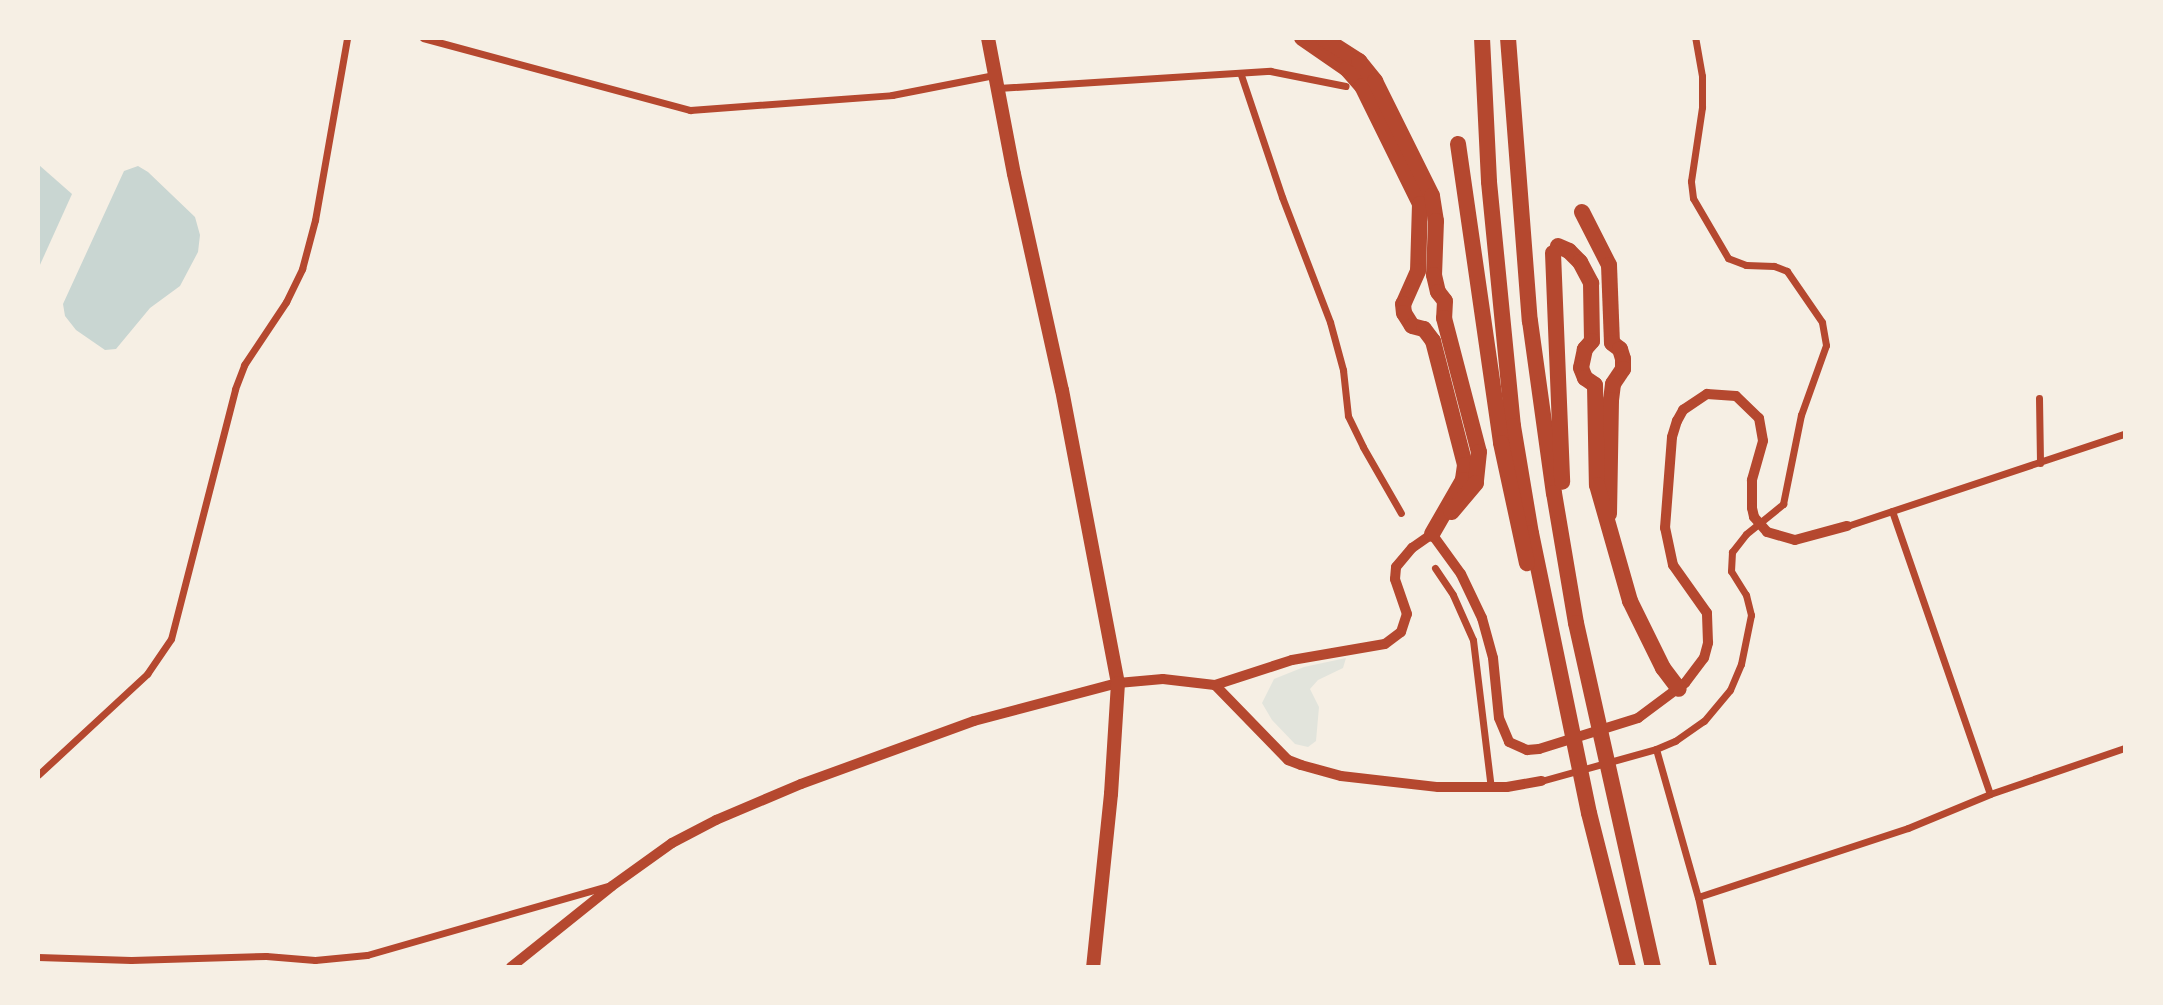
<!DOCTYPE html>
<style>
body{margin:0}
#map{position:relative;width:2163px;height:1005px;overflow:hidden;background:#f6efe4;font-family:"Alegreya Sans",sans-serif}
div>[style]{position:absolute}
.green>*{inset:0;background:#e2e4dc}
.water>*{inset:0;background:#c9d6d2}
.minor>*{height:7px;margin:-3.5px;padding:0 3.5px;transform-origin:3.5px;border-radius:3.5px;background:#b5482f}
.tertiary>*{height:10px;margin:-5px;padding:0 5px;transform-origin:5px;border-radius:5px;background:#b5482f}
.primary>*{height:14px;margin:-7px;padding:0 7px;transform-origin:7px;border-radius:7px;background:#b5482f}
.motorway>*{height:16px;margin:-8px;padding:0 8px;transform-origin:8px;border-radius:8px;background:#b5482f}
span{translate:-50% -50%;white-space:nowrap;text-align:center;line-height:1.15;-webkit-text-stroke:5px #f6efe4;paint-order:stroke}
.frame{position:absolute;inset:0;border:40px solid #f6efe4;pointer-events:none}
</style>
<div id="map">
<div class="green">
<i style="clip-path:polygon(1346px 658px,1343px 668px,1318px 680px,1310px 689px,1319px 707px,1316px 741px,1308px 747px,1295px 744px,1272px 720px,1262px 703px,1274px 679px,1304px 667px)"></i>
</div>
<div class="water">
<i style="clip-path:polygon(39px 165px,72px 194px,39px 267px)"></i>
<i style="clip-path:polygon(138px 166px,148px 172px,195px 217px,200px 235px,198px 252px,180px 286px,150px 308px,116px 349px,105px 350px,76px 330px,65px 316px,63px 304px,124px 171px)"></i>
</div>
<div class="minor">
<i style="left:423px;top:38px;width:277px;rotate:15.1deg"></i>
<i style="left:690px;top:110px;width:203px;rotate:-4.2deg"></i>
<i style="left:892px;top:95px;width:104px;rotate:-11.1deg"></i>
<i style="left:1241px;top:75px;width:129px;rotate:71.4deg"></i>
<i style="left:1282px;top:197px;width:134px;rotate:69deg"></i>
<i style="left:1330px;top:322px;width:50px;rotate:74.8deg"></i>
<i style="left:1343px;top:370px;width:46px;rotate:83.8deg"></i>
<i style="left:1348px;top:416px;width:34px;rotate:64deg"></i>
<i style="left:1363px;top:447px;width:76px;rotate:60.1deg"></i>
<i style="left:998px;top:88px;width:273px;rotate:-3.6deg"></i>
<i style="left:1270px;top:71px;width:77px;rotate:11.2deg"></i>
<i style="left:2039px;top:398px;width:65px;rotate:89.1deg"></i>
<i style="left:1892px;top:511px;width:299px;rotate:70.9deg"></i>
<i style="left:1847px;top:526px;width:292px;rotate:-18.4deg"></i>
<i style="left:1435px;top:568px;width:32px;rotate:56deg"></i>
<i style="left:1453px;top:595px;width:49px;rotate:66deg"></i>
<i style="left:1473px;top:640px;width:149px;rotate:83.1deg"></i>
<i style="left:1656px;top:749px;width:154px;rotate:74.2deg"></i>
<i style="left:1698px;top:897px;width:72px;rotate:77.9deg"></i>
<i style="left:38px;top:775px;width:149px;rotate:-42.8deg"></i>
<i style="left:147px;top:674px;width:42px;rotate:-55.6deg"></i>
<i style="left:171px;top:639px;width:258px;rotate:-75.6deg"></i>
<i style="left:235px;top:389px;width:26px;rotate:-69deg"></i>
<i style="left:244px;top:365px;width:76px;rotate:-56.3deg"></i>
<i style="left:286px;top:302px;width:37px;rotate:-64deg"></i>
<i style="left:302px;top:269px;width:51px;rotate:-75.1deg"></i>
<i style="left:315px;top:220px;width:185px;rotate:-80deg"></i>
<i style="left:1541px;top:781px;width:119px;rotate:-15.5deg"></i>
<i style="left:1656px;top:749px;width:21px;rotate:-23deg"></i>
<i style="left:1675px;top:741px;width:35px;rotate:-35deg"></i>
<i style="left:1704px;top:721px;width:40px;rotate:-50deg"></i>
<i style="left:1730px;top:690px;width:28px;rotate:-67deg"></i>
<i style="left:1741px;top:664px;width:50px;rotate:-78.5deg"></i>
<i style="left:1751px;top:615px;width:21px;rotate:-104deg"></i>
<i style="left:1746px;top:595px;width:28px;rotate:-122deg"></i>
<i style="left:1731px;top:571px;width:19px;rotate:-87deg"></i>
<i style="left:1732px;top:552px;width:23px;rotate:-52deg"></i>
<i style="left:1746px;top:534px;width:48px;rotate:-39deg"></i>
<i style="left:1783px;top:504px;width:91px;rotate:-78.6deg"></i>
<i style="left:1801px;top:415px;width:74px;rotate:-70.3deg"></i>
<i style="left:1826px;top:345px;width:23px;rotate:-100deg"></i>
<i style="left:1822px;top:322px;width:62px;rotate:-124.5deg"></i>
<i style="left:1787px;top:271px;width:14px;rotate:-159deg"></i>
<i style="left:1774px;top:266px;width:28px;rotate:-178deg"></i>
<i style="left:1746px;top:265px;width:19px;rotate:-159deg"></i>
<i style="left:1728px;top:258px;width:69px;rotate:-120.3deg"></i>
<i style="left:1693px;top:198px;width:17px;rotate:-97deg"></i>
<i style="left:1691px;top:181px;width:75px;rotate:-81.5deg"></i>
<i style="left:1702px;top:107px;width:31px;rotate:-90deg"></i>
<i style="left:1702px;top:76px;width:39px;rotate:-100deg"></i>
<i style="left:1698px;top:897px;width:221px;rotate:-18.2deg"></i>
<i style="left:1908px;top:828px;width:89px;rotate:-22.5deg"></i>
<i style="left:1990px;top:794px;width:142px;rotate:-18.9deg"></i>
<i style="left:38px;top:957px;width:93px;rotate:1.8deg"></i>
<i style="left:131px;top:960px;width:135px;rotate:-1.7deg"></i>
<i style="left:266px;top:956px;width:49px;rotate:4.7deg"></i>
<i style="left:315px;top:960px;width:52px;rotate:-5.5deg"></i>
<i style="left:367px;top:955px;width:251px;rotate:-16deg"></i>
</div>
<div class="tertiary">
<i style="left:1215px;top:685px;width:105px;rotate:45.8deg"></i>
<i style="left:1288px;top:760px;width:14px;rotate:21deg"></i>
<i style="left:1301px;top:765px;width:41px;rotate:15.4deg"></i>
<i style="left:1341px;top:776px;width:98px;rotate:6.5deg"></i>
<i style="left:1438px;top:787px;width:69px"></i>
<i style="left:1507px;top:787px;width:35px;rotate:-10deg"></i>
<i style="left:511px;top:967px;width:129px;rotate:-38.7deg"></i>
<i style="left:612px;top:886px;width:74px;rotate:-35.6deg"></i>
<i style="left:672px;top:843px;width:50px;rotate:-27.6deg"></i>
<i style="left:716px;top:820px;width:92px;rotate:-23deg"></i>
<i style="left:801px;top:784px;width:184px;rotate:-20deg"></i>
<i style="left:974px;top:721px;width:149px;rotate:-14.8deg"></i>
<i style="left:1118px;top:683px;width:45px;rotate:-5.1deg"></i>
<i style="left:1163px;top:679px;width:52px;rotate:6.6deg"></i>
<i style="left:1215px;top:685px;width:81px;rotate:-18deg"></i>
<i style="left:1292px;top:660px;width:94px;rotate:-9.8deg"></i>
<i style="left:1385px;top:644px;width:20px;rotate:-37deg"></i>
<i style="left:1401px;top:632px;width:19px;rotate:-72deg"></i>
<i style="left:1407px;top:614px;width:37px;rotate:-109deg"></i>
<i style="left:1395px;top:579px;width:12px;rotate:-85deg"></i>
<i style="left:1396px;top:567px;width:25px;rotate:-50deg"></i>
<i style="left:1412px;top:548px;width:24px;rotate:-35deg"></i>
<i style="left:1432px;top:534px;width:49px;rotate:54.1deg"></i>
<i style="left:1461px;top:574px;width:49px;rotate:64.5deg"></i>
<i style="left:1482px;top:618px;width:41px;rotate:74.6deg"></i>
<i style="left:1493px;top:658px;width:60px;rotate:84.3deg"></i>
<i style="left:1499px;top:718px;width:26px;rotate:67deg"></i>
<i style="left:1509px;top:742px;width:20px;rotate:24deg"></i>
<i style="left:1527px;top:750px;width:12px;rotate:-5deg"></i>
<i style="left:1539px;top:749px;width:104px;rotate:-17.4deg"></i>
<i style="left:1638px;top:718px;width:59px;rotate:-36.7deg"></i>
<i style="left:1685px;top:683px;width:31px;rotate:-53deg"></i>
<i style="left:1704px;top:658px;width:16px;rotate:-75deg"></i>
<i style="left:1708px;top:643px;width:30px;rotate:-92deg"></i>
<i style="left:1707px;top:613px;width:59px;rotate:-125.3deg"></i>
<i style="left:1673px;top:565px;width:38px;rotate:-102deg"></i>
<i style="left:1665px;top:528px;width:91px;rotate:-85.6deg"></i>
<i style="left:1672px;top:437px;width:17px;rotate:-73deg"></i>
<i style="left:1677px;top:421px;width:13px;rotate:-61deg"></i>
<i style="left:1683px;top:410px;width:29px;rotate:-34deg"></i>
<i style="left:1707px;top:394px;width:29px;rotate:4deg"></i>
<i style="left:1736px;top:396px;width:32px;rotate:44deg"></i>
<i style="left:1759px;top:418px;width:23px;rotate:80deg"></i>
<i style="left:1763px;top:441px;width:41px;rotate:105.8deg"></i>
<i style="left:1752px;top:480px;width:28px;rotate:90deg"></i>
<i style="left:1752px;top:508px;width:9px;rotate:77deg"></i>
<i style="left:1754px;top:517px;width:20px;rotate:49deg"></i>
<i style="left:1767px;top:532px;width:29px;rotate:16deg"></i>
<i style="left:1795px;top:540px;width:54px;rotate:-15.1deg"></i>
</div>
<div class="primary">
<i style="left:988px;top:38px;width:138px;rotate:79.2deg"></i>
<i style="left:1014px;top:174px;width:221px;rotate:77.5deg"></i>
<i style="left:1062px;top:390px;width:298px;rotate:79.2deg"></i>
<i style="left:1118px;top:683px;width:111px;rotate:93.6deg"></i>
<i style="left:1111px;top:794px;width:174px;rotate:95.9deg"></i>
</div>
<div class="motorway">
<i style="left:1302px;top:38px;width:55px;rotate:34.6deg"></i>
<i style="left:1347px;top:69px;width:23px;rotate:49deg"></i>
<i style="left:1362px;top:86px;width:131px;rotate:63.8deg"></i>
<i style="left:1420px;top:204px;width:67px;rotate:91.7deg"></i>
<i style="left:1418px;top:271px;width:36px;rotate:114deg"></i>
<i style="left:1403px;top:304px;width:9px;rotate:84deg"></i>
<i style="left:1404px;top:313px;width:15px;rotate:58deg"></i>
<i style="left:1412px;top:326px;width:12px;rotate:14deg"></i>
<i style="left:1424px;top:329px;width:15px;rotate:53deg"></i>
<i style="left:1433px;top:341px;width:128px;rotate:75.5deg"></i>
<i style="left:1465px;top:465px;width:15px;rotate:98deg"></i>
<i style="left:1463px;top:480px;width:62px;rotate:119.9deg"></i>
<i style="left:1323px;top:38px;width:43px;rotate:32.6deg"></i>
<i style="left:1359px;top:61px;width:26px;rotate:51deg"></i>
<i style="left:1375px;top:81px;width:128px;rotate:63.6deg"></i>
<i style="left:1432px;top:196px;width:25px;rotate:81deg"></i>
<i style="left:1436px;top:221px;width:54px;rotate:92.1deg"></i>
<i style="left:1434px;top:275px;width:17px;rotate:77deg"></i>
<i style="left:1438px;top:292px;width:11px;rotate:52deg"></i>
<i style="left:1445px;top:301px;width:17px;rotate:93deg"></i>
<i style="left:1444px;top:318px;width:138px;rotate:75.4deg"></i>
<i style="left:1479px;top:452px;width:31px;rotate:96deg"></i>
<i style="left:1476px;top:483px;width:38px;rotate:130deg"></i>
<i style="left:1482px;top:38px;width:144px;rotate:87.2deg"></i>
<i style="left:1489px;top:182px;width:245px;rotate:84.4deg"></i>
<i style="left:1513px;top:426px;width:109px;rotate:80.5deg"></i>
<i style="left:1531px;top:533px;width:286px;rotate:78.3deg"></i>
<i style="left:1589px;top:813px;width:159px;rotate:75.8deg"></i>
<i style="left:1508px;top:38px;width:284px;rotate:85.6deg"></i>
<i style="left:1530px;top:321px;width:174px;rotate:82.1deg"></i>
<i style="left:1554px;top:493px;width:132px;rotate:80.4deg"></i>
<i style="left:1576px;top:623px;width:353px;rotate:77.4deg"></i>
<i style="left:1458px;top:144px;width:302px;rotate:81.8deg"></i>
<i style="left:1501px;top:443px;width:123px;rotate:77.8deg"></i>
<i style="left:1582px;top:212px;width:59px;rotate:63deg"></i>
<i style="left:1609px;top:265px;width:78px;rotate:87.8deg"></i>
<i style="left:1612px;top:343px;width:10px;rotate:37deg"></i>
<i style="left:1620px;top:349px;width:10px;rotate:73deg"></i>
<i style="left:1623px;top:359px;width:10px;rotate:90deg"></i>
<i style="left:1623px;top:369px;width:18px;rotate:124deg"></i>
<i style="left:1613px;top:384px;width:16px;rotate:97deg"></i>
<i style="left:1611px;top:400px;width:114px;rotate:91deg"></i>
<i style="left:1558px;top:246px;width:12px;rotate:24deg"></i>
<i style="left:1569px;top:251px;width:16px;rotate:45deg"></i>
<i style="left:1580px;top:262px;width:24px;rotate:62deg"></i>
<i style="left:1591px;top:283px;width:58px;rotate:89deg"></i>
<i style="left:1592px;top:341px;width:11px;rotate:131deg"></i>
<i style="left:1585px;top:349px;width:19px;rotate:102deg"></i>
<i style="left:1581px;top:368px;width:11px;rotate:68deg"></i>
<i style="left:1585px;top:378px;width:12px;rotate:35deg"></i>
<i style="left:1595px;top:385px;width:100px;rotate:88.9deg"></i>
<i style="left:1597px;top:485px;width:121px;rotate:74.1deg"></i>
<i style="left:1630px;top:601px;width:75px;rotate:63.8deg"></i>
<i style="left:1663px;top:668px;width:26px;rotate:53deg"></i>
<i style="left:1553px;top:253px;width:229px;rotate:87.7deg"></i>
</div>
<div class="frame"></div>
</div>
